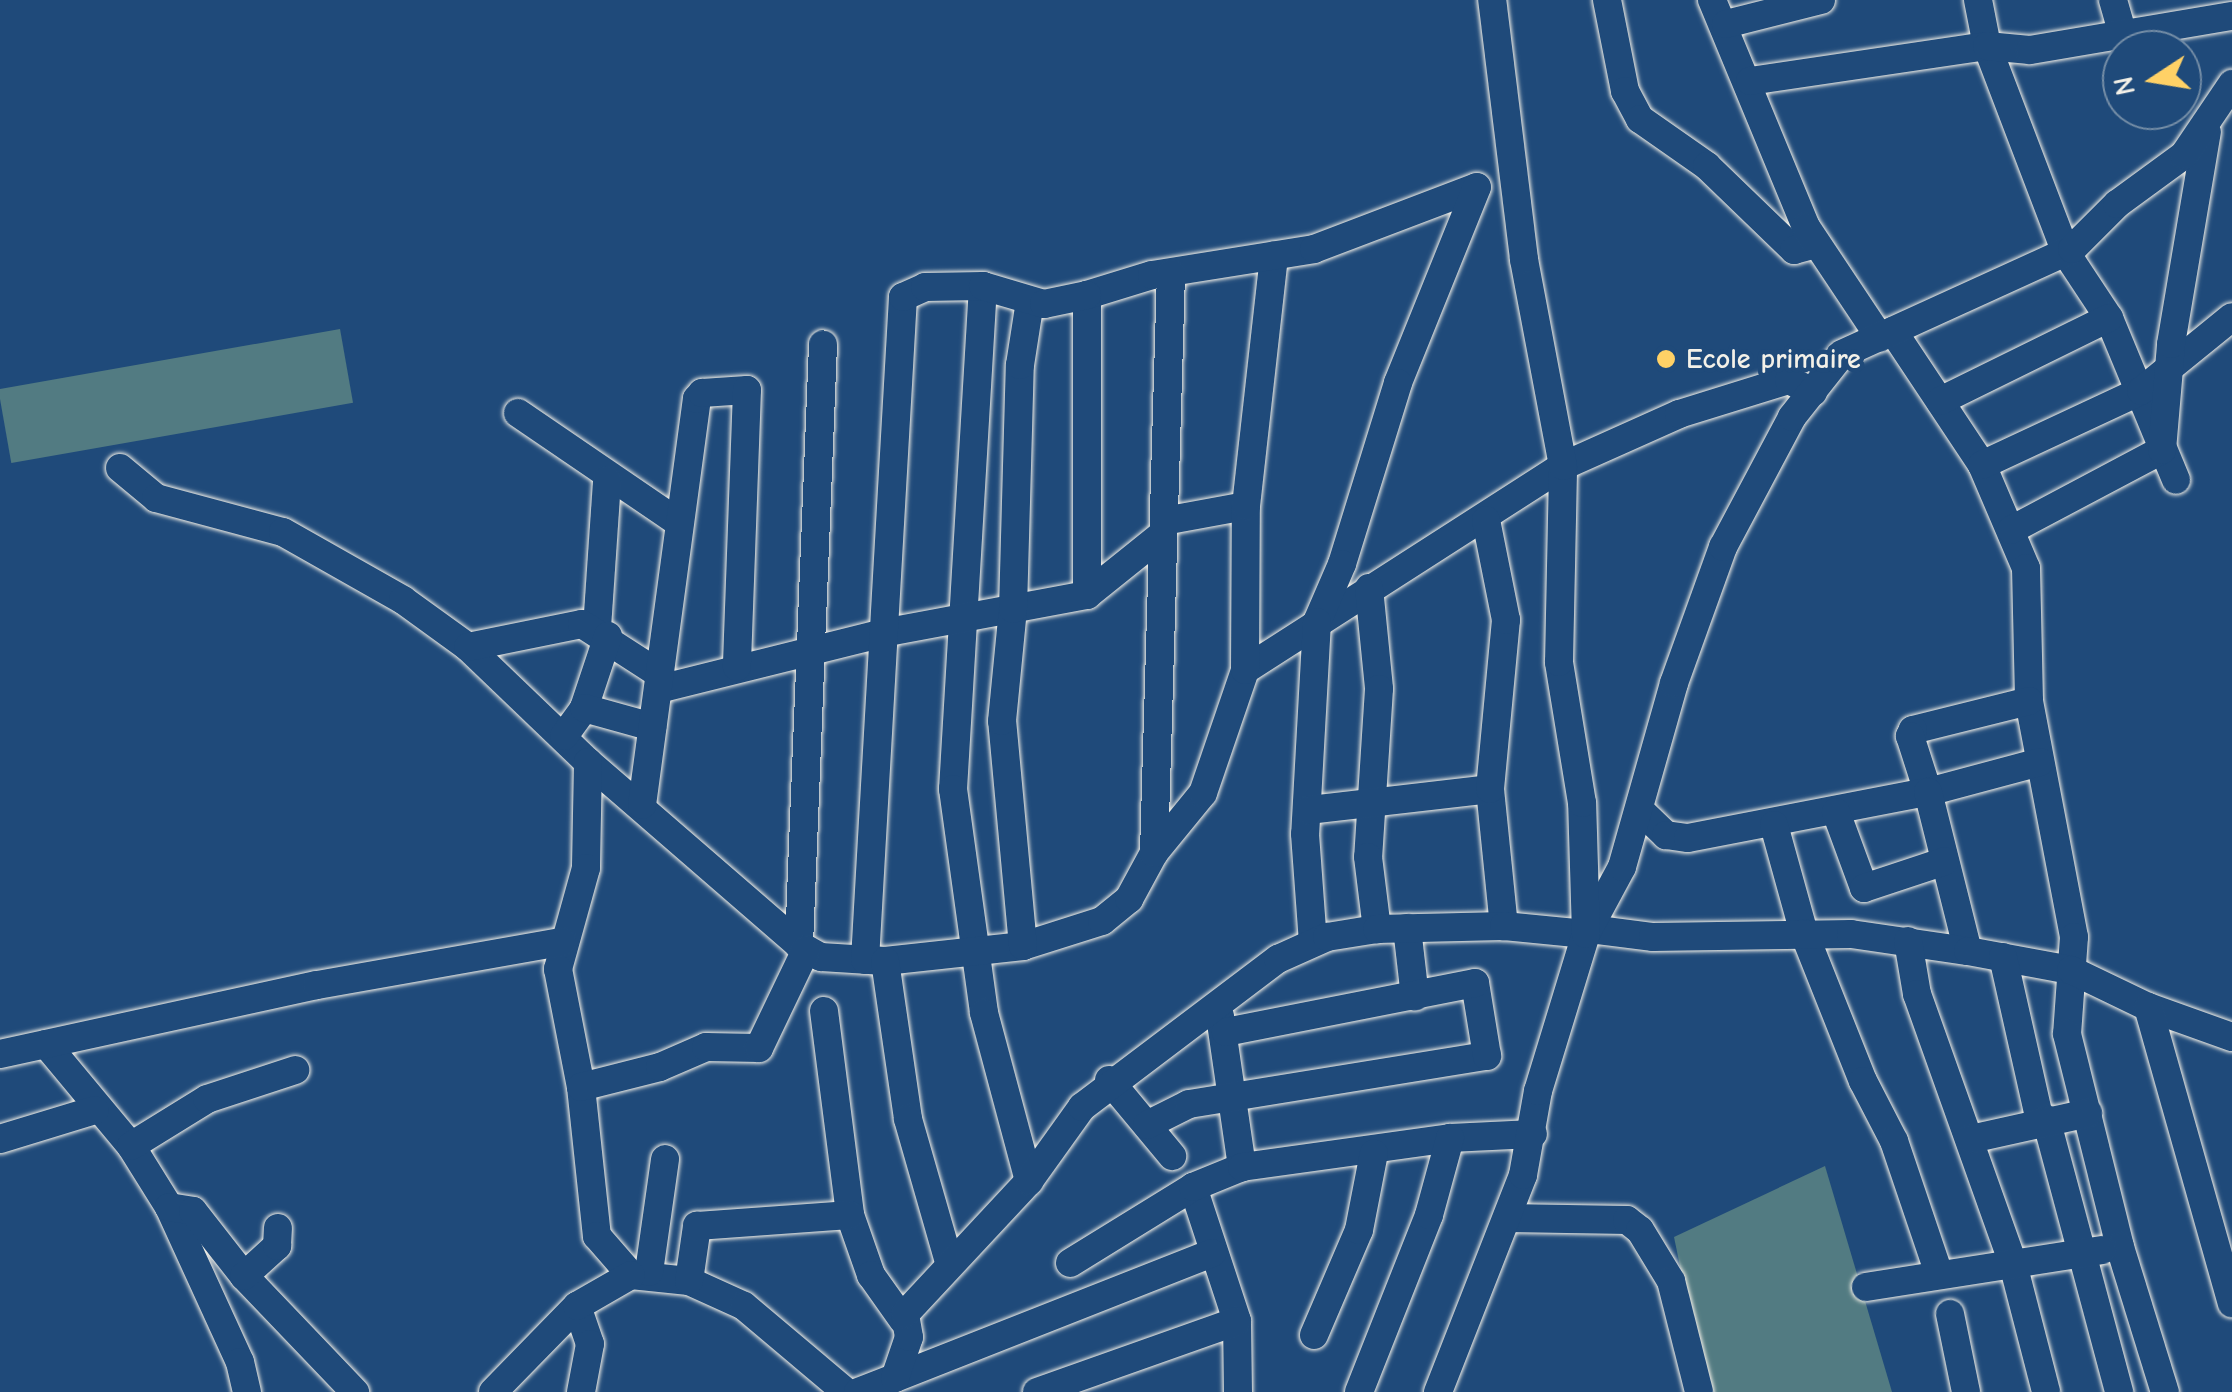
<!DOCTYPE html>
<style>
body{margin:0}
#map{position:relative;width:2232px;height:1392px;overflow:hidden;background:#1f4a7a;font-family:"Comic Neue",sans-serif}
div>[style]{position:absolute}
.green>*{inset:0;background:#527b82;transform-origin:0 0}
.roads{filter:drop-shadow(0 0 2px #f4f1e8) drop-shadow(0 0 2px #f4f1e8)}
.minor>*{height:28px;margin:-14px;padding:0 14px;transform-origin:14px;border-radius:14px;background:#1f4a7a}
.dots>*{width:28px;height:28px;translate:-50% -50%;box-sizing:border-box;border:5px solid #1f4a7a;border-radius:50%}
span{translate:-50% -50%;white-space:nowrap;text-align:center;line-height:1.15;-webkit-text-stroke:9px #1f4a7a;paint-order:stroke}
.poi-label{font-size:28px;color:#f4f1e8;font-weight:700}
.left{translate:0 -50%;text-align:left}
.north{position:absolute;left:2102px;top:30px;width:100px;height:100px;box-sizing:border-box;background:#1f4a7a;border:2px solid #748da6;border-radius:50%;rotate:258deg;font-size:28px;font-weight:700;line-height:40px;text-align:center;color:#f4f1e8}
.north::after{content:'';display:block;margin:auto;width:35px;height:45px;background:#ffd166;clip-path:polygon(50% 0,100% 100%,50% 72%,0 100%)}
</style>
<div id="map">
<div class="green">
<i style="left:340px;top:329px;width:75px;height:347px;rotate:80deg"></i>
<i style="clip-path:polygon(1825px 1166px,1892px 1392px,1706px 1392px,1674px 1237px)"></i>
</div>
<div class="roads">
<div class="minor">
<i style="left:1607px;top:0;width:93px;rotate:78.8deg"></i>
<i style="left:1625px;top:91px;width:32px;rotate:62deg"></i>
<i style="left:1640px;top:119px;width:82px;rotate:35deg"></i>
<i style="left:1707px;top:166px;width:121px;rotate:44deg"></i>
<i style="left:1794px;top:250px;width:23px;rotate:-15deg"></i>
<i style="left:1712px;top:0;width:246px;rotate:67.5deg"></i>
<i style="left:1806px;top:227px;width:133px;rotate:56.3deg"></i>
<i style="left:1978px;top:0;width:47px;rotate:78.9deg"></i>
<i style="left:1987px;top:46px;width:222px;rotate:69.1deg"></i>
<i style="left:2066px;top:253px;width:78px;rotate:56.5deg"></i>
<i style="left:2109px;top:318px;width:175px;rotate:67.5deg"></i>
<i style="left:2113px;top:0;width:37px;rotate:74deg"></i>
<i style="left:1726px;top:24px;width:98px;rotate:-14.2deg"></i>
<i style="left:1750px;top:81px;width:240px;rotate:-8.4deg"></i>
<i style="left:1987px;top:46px;width:43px;rotate:5.3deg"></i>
<i style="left:2030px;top:50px;width:205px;rotate:-9.6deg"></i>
<i style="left:983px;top:286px;width:504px;rotate:93.41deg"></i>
<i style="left:953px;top:789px;width:226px;rotate:82.1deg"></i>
<i style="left:984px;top:1013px;width:174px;rotate:75deg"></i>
<i style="left:1893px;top:331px;width:161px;rotate:56.4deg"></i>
<i style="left:1982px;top:465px;width:112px;rotate:66.9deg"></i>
<i style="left:2026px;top:568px;width:133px;rotate:88.7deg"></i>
<i style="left:2029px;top:701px;width:240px;rotate:79.2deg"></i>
<i style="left:2074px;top:937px;width:97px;rotate:94.1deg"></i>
<i style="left:2067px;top:1034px;width:219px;rotate:76deg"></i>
<i style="left:2120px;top:1247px;width:152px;rotate:72.8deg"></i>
<i style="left:1940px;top:401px;width:188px;rotate:-26.2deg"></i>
<i style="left:518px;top:413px;width:195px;rotate:34.3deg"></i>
<i style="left:1982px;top:465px;width:175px;rotate:-25deg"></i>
<i style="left:2141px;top:391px;width:117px;rotate:-39.1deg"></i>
<i style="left:120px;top:468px;width:47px;rotate:39.8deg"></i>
<i style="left:156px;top:498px;width:131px;rotate:15deg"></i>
<i style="left:283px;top:532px;width:138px;rotate:29.5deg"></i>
<i style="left:403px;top:600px;width:80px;rotate:35.9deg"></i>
<i style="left:468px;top:647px;width:166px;rotate:43.8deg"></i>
<i style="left:588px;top:762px;width:279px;rotate:40.9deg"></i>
<i style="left:799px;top:945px;width:25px;rotate:29deg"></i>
<i style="left:821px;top:957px;width:64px;rotate:3.6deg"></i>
<i style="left:885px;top:961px;width:139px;rotate:-6.2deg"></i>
<i style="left:1023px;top:946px;width:83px;rotate:-17.6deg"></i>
<i style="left:1102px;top:921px;width:35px;rotate:-39deg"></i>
<i style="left:1129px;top:899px;width:52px;rotate:-61.5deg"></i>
<i style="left:1154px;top:853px;width:77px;rotate:-50.8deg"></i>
<i style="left:1203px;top:793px;width:130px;rotate:-71.1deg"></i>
<i style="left:1245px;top:670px;width:378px;rotate:-32.7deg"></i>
<i style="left:1563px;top:466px;width:127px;rotate:-24.1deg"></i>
<i style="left:1679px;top:414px;width:115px;rotate:-17.2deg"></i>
<i style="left:1789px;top:380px;width:27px;rotate:27deg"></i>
<i style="left:1164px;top:521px;width:83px;rotate:-10.4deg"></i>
<i style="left:2011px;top:530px;width:171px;rotate:-27.9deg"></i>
<i style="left:2162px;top:450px;width:106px;rotate:-85.1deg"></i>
<i style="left:2171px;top:344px;width:215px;rotate:-80.4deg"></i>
<i style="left:1369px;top:588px;width:101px;rotate:84.3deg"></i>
<i style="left:1379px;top:689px;width:168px;rotate:93.7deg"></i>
<i style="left:1368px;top:857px;width:73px;rotate:82.9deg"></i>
<i style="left:1087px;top:595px;width:97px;rotate:-38.8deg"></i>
<i style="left:597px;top:628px;width:148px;rotate:-86.1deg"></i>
<i style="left:468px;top:647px;width:116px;rotate:-11.4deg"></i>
<i style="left:582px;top:624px;width:94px;rotate:32.8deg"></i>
<i style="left:1245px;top:670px;width:164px;rotate:-89.7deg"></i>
<i style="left:1246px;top:506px;width:252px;rotate:-83.6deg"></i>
<i style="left:659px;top:689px;width:231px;rotate:-14deg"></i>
<i style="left:883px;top:633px;width:208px;rotate:-10.6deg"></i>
<i style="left:1087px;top:595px;width:300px;rotate:-90deg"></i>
<i style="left:1087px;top:295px;width:68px;rotate:-17.1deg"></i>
<i style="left:1152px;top:275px;width:164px;rotate:-9.1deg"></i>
<i style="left:1314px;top:249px;width:174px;rotate:-20.8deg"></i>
<i style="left:1477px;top:187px;width:211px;rotate:112deg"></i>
<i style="left:1398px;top:383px;width:189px;rotate:107.2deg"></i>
<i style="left:1342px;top:564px;width:63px;rotate:113.3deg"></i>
<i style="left:1317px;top:622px;width:212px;rotate:93.2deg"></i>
<i style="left:1305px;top:834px;width:108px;rotate:85.8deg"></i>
<i style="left:2029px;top:701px;width:120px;rotate:166deg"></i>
<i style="left:1913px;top:730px;width:7px;rotate:117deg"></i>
<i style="left:1910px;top:736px;width:59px;rotate:72.2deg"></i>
<i style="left:1928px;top:792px;width:116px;rotate:-15deg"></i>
<i style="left:584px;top:708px;width:76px;rotate:-71.6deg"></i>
<i style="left:564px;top:736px;width:34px;rotate:-54deg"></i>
<i style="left:584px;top:708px;width:71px;rotate:15.6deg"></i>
<i style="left:588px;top:762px;width:106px;rotate:91.1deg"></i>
<i style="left:586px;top:868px;width:105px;rotate:105.5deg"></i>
<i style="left:558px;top:969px;width:120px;rotate:79deg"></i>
<i style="left:581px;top:1087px;width:150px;rotate:83.9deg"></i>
<i style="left:597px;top:1236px;width:52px;rotate:48.9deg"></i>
<i style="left:631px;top:1275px;width:58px;rotate:5.9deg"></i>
<i style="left:689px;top:1281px;width:60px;rotate:24.4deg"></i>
<i style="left:744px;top:1306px;width:133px;rotate:40.1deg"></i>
<i style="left:1490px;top:789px;width:138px;rotate:84.2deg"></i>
<i style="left:642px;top:805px;width:410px;rotate:-82.3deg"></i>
<i style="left:697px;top:399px;width:8px;rotate:-50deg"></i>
<i style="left:702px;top:393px;width:45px;rotate:-3.8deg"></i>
<i style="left:747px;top:390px;width:277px;rotate:92.1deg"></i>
<i style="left:1309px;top:810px;width:182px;rotate:-6.6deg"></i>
<i style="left:1490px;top:789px;width:170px;rotate:-84.6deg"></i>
<i style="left:1506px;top:620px;width:102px;rotate:-101.3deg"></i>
<i style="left:1641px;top:811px;width:35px;rotate:44deg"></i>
<i style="left:1666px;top:835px;width:22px;rotate:8deg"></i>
<i style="left:1688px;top:838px;width:244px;rotate:-10.9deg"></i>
<i style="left:1928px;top:792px;width:164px;rotate:75.9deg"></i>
<i style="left:1836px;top:812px;width:81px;rotate:69.8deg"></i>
<i style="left:1864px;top:888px;width:85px;rotate:-18.4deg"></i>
<i style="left:1774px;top:825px;width:112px;rotate:74.5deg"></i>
<i style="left:1804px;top:933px;width:159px;rotate:68.3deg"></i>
<i style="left:1863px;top:1081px;width:68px;rotate:62.7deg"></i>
<i style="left:1894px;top:1141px;width:140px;rotate:71.3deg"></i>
<i style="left:1154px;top:853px;width:580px;rotate:-88.32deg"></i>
<i style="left:1407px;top:928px;width:69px;rotate:83.4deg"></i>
<i style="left:1590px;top:929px;width:64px;rotate:7.2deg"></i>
<i style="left:1653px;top:937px;width:198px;rotate:-0.9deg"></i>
<i style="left:1851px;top:934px;width:118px;rotate:8.3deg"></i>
<i style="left:1968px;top:951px;width:105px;rotate:10.5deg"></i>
<i style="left:2071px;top:970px;width:85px;rotate:25.7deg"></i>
<i style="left:2148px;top:1007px;width:89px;rotate:19.7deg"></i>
<i style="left:1586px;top:934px;width:76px;rotate:-61.8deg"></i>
<i style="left:1622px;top:867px;width:191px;rotate:-74.2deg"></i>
<i style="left:1674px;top:683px;width:145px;rotate:-70.2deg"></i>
<i style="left:1723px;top:547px;width:147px;rotate:-62deg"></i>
<i style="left:1792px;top:417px;width:80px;rotate:-51.6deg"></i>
<i style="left:1842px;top:354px;width:253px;rotate:-24.5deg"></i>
<i style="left:2072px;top:249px;width:64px;rotate:-45deg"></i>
<i style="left:2117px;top:204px;width:83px;rotate:-36.2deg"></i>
<i style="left:2184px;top:155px;width:86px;rotate:-55.9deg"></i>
<i style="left:1908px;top:941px;width:54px;rotate:80.4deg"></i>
<i style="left:1917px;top:994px;width:287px;rotate:70.4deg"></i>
<i style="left:2013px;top:1264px;width:132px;rotate:75.5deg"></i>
<i style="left:799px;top:945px;width:601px;rotate:-87.71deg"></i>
<i style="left:1023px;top:946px;width:226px;rotate:-95.3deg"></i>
<i style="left:1002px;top:721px;width:113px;rotate:-84.4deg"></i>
<i style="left:1013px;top:609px;width:244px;rotate:-88.4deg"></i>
<i style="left:1020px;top:365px;width:65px;rotate:-81.1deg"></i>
<i style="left:2003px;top:957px;width:168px;rotate:77.3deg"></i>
<i style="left:865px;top:960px;width:664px;rotate:-86.72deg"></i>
<i style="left:903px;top:297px;width:24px;rotate:-24deg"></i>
<i style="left:925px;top:287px;width:58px;rotate:-1deg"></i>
<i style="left:983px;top:286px;width:64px;rotate:16.4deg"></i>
<i style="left:1044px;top:304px;width:44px;rotate:-11.8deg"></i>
<i style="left:885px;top:961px;width:160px;rotate:81.7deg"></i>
<i style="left:908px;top:1119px;width:149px;rotate:74deg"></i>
<i style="left:2148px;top:1007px;width:308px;rotate:74.2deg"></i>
<i style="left:824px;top:1011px;width:206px;rotate:82.7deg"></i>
<i style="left:850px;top:1215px;width:64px;rotate:70.7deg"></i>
<i style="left:871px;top:1275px;width:55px;rotate:54.6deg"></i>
<i style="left:1220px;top:1016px;width:153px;rotate:81.7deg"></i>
<i style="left:46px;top:1044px;width:133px;rotate:50.2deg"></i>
<i style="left:131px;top:1146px;width:72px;rotate:58.1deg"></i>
<i style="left:169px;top:1207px;width:170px;rotate:65.4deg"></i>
<i style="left:240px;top:1362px;width:31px;rotate:77deg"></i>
<i style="left:0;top:1054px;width:324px;rotate:-12.3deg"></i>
<i style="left:317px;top:985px;width:249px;rotate:-10deg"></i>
<i style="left:1109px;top:1080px;width:99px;rotate:50.3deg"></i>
<i style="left:581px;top:1087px;width:81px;rotate:-14.2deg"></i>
<i style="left:660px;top:1067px;width:50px;rotate:-23.5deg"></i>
<i style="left:706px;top:1047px;width:53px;rotate:1.1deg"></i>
<i style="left:759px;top:1048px;width:109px;rotate:-64.4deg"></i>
<i style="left:2046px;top:1119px;width:283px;rotate:75deg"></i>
<i style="left:1147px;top:1125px;width:47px;rotate:-26.6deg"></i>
<i style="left:1189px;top:1104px;width:302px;rotate:-9.2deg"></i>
<i style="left:1487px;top:1056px;width:74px;rotate:-99.3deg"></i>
<i style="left:1475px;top:983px;width:254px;rotate:168.9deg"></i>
<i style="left:0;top:1139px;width:99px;rotate:-17deg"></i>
<i style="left:1971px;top:1139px;width:120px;rotate:-12.5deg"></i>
<i style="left:131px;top:1146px;width:89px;rotate:-31.7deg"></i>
<i style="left:207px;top:1099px;width:93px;rotate:-18.2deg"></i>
<i style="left:1193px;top:1187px;width:141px;rotate:71.8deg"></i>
<i style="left:1237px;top:1321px;width:71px;rotate:89.2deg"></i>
<i style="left:169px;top:1207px;width:24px;rotate:9deg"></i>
<i style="left:193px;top:1211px;width:83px;rotate:51.9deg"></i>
<i style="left:244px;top:1276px;width:161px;rotate:46.3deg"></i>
<i style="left:1507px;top:1218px;width:120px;rotate:1deg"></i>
<i style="left:1627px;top:1220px;width:16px;rotate:38deg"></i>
<i style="left:1640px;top:1230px;width:60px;rotate:58.7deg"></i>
<i style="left:1671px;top:1281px;width:114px;rotate:75.8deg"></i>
<i style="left:1070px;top:1263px;width:145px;rotate:-31.7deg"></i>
<i style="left:1193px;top:1187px;width:53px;rotate:-22.2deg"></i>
<i style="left:1242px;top:1167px;width:210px;rotate:-7.9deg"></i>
<i style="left:1450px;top:1138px;width:83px;rotate:-2.8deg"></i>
<i style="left:649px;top:1272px;width:114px;rotate:-81.9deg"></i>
<i style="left:244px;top:1276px;width:45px;rotate:-42.3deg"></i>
<i style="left:277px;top:1246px;width:18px;rotate:-87deg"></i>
<i style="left:689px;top:1281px;width:56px;rotate:-81.7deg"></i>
<i style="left:697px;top:1226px;width:153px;rotate:-4.1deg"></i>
<i style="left:1866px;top:1287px;width:239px;rotate:-8.9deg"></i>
<i style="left:577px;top:1306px;width:40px;rotate:71.1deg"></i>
<i style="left:590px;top:1344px;width:49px;rotate:100.6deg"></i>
<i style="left:1950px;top:1314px;width:80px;rotate:78.4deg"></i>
<i style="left:1314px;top:1335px;width:114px;rotate:-66.8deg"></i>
<i style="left:1359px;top:1230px;width:78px;rotate:-79deg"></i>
<i style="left:895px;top:1378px;width:341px;rotate:-21.5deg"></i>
<i style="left:493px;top:1392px;width:120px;rotate:-45.7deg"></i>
<i style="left:577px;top:1306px;width:62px;rotate:-29.9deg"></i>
<i style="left:858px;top:1392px;width:40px;rotate:-21deg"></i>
<i style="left:895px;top:1378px;width:43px;rotate:-71.1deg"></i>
<i style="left:909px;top:1337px;width:23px;rotate:-100deg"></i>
<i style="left:905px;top:1314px;width:182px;rotate:-47deg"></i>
<i style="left:1029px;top:1181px;width:91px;rotate:-54.4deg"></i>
<i style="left:1082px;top:1107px;width:246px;rotate:-37.1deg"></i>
<i style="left:1278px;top:959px;width:54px;rotate:-24.2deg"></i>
<i style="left:1327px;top:937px;width:51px;rotate:-9.1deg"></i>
<i style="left:1377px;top:929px;width:127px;rotate:-1.4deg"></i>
<i style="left:1504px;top:926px;width:82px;rotate:5.6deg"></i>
<i style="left:1037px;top:1392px;width:212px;rotate:-19.5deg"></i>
<i style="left:1359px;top:1392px;width:190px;rotate:-68.4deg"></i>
<i style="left:1429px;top:1215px;width:80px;rotate:-74.7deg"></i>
<i style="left:1438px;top:1392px;width:233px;rotate:-68.6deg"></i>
<i style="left:1523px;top:1175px;width:85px;rotate:-79.9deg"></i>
<i style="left:1538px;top:1091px;width:164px;rotate:-73deg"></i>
<i style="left:1586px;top:934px;width:131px;rotate:-91.7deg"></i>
<i style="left:1582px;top:803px;width:143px;rotate:-99.3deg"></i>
<i style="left:1559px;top:662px;width:196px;rotate:-88.8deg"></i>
<i style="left:1563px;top:466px;width:211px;rotate:-100.7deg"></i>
<i style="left:1524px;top:259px;width:261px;rotate:-97deg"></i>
</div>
</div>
<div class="dots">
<i style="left:1666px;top:359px;background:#ffd166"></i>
</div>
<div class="poi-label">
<span class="left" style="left:1686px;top:359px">Ecole primaire</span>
</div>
<div class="north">N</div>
</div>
